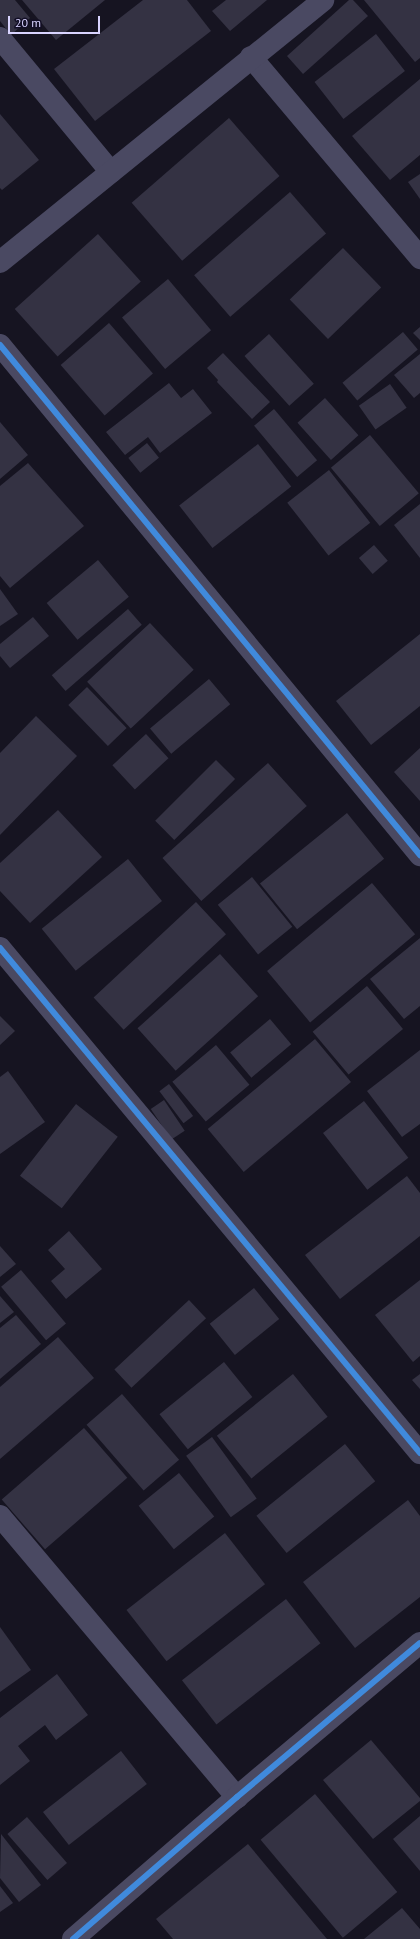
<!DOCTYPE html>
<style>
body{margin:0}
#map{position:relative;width:420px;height:1939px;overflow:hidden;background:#161421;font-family:"PT Sans",sans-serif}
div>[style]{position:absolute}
.building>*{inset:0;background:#343243;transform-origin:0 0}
.street>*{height:22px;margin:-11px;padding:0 11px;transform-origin:11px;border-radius:11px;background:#4a4962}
.cycleway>*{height:6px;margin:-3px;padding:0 3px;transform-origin:3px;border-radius:3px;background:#408adc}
span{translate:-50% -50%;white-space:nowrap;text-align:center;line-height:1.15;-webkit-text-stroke:3.5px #130f26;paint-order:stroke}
.scale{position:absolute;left:8px;top:16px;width:92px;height:18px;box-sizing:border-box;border:2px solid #d9d4ff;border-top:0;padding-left:5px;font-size:12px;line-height:14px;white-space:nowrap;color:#d9d4ff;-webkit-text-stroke:3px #130f26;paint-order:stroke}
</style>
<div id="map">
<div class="building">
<i style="clip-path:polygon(0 0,15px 0,30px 18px,11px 35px,0 21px)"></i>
<i style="clip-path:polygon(22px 0,105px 0,56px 40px)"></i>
<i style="clip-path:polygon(143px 0,187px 0,211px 31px,95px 121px,54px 69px)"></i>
<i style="clip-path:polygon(226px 0,267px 0,230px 31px,212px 11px)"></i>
<i style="clip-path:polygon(349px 0,353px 0,368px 16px,303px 74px,287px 56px)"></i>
<i style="clip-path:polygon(364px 0,420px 0,420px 58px,415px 62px)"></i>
<i style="left:376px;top:34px;width:47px;height:78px;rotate:52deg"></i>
<i style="clip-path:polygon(420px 79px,420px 155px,390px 180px,352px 136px)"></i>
<i style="clip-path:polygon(0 114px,39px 160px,2px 190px,0 188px)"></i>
<i style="left:229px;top:118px;width:77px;height:129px;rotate:49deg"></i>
<i style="clip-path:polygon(420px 174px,420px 199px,408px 182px)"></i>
<i style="left:290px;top:192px;width:55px;height:127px;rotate:49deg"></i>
<i style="left:98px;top:234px;width:64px;height:112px;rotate:48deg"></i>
<i style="left:343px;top:248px;width:55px;height:74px;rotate:46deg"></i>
<i style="left:168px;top:279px;width:67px;height:60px;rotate:50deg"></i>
<i style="left:109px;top:323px;width:67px;height:64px;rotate:49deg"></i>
<i style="clip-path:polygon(420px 327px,420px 340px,413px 333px)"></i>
<i style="left:403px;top:332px;width:23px;height:79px;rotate:50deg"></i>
<i style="left:269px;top:334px;width:67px;height:33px;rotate:48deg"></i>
<i style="clip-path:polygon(223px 353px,270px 402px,252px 419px,217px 382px,218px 380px,207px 368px)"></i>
<i style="clip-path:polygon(420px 354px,420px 393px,414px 398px,394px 375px)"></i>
<i style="clip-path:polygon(169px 383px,181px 398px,193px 389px,212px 413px,160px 453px,148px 437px,125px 455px,106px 432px)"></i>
<i style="left:390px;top:384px;width:29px;height:38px;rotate:55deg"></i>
<i style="left:325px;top:398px;width:50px;height:37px;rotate:48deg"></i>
<i style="left:274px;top:409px;width:67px;height:26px;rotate:50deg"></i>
<i style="clip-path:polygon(0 422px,28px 455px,0 479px)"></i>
<i style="left:370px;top:435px;width:76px;height:51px;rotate:50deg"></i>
<i style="left:147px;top:443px;width:19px;height:24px;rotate:51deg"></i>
<i style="left:258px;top:444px;width:54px;height:100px;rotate:52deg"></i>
<i style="clip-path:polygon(28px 463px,84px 526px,10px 588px,0 576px,0 486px)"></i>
<i style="left:329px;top:470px;width:67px;height:53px;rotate:52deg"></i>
<i style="clip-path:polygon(420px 504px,420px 558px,394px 525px)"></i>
<i style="left:374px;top:545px;width:21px;height:20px;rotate:49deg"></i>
<i style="left:98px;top:560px;width:48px;height:67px;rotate:50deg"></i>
<i style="clip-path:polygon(0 589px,18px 614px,0 626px)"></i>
<i style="left:128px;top:609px;width:21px;height:101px;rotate:49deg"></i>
<i style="clip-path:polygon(33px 617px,49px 636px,10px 668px,0 656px,0 644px)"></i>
<i style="left:150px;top:623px;width:64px;height:86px;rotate:47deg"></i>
<i style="clip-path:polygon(420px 634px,420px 706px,371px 745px,336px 701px)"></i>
<i style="left:209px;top:679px;width:33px;height:77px;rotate:50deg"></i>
<i style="left:87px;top:687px;width:57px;height:26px;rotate:46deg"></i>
<i style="clip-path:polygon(36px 716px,77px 756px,0 835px,0 753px)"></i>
<i style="left:146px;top:734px;width:33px;height:46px;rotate:47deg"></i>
<i style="clip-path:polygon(420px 748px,420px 801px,394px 772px)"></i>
<i style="left:216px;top:760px;width:27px;height:86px;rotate:45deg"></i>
<i style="left:268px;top:763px;width:58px;height:142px;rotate:48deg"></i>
<i style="clip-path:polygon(58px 810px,102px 857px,30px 923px,0 891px,0 863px)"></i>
<i style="left:347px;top:813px;width:59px;height:112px;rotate:51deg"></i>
<i style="left:128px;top:859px;width:54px;height:111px;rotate:51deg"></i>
<i style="left:252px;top:877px;width:64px;height:44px;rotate:51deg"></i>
<i style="left:372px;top:883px;width:67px;height:137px;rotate:50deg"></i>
<i style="left:196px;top:902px;width:44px;height:140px;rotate:47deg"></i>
<i style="clip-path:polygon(420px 938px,420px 1006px,404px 1019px,370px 979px)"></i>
<i style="left:220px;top:954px;width:57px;height:111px;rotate:48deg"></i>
<i style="left:367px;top:986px;width:56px;height:71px;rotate:50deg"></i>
<i style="clip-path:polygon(0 1016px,15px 1031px,0 1045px)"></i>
<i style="left:270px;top:1019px;width:33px;height:52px;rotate:50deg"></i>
<i style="left:315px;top:1039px;width:56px;height:140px;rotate:50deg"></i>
<i style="left:216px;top:1045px;width:52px;height:57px;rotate:50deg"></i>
<i style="clip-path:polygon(420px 1050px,420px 1124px,402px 1137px,367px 1091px)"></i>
<i style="clip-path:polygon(8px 1071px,45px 1122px,0 1154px,0 1077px)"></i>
<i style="left:169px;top:1084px;width:40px;height:12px;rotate:53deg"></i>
<i style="left:164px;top:1100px;width:37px;height:16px;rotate:56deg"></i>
<i style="left:364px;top:1101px;width:72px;height:52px;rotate:52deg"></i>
<i style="left:76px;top:1104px;width:53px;height:91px;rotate:38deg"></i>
<i style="clip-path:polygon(407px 1176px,420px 1193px,420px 1236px,340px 1299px,305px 1255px)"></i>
<i style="clip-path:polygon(69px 1231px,102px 1269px,66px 1299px,51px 1281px,65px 1269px,48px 1250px)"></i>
<i style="clip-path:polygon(0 1246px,16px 1264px,0 1277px)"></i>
<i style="left:21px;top:1270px;width:70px;height:26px;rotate:50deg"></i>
<i style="clip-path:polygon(420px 1280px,420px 1356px,413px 1362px,375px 1315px)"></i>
<i style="left:254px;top:1288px;width:40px;height:57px;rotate:51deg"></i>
<i style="clip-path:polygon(0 1296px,14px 1312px,0 1323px)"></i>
<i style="left:189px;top:1300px;width:25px;height:102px;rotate:47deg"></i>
<i style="clip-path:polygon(16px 1315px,41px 1344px,0 1379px,0 1328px)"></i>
<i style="clip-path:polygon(58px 1337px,94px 1378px,0 1459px,0 1387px)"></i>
<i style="left:224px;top:1362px;width:45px;height:83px;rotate:51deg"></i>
<i style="left:293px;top:1374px;width:55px;height:98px;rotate:51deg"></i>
<i style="clip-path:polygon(420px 1374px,420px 1389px,412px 1380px)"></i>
<i style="left:122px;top:1394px;width:87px;height:47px;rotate:49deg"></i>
<i style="left:84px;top:1428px;width:66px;height:109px;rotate:49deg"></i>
<i style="left:212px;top:1437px;width:76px;height:32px;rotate:54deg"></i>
<i style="left:345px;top:1444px;width:48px;height:114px;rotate:51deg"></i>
<i style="left:179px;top:1473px;width:56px;height:52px;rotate:51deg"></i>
<i style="clip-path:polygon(408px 1500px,420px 1516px,420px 1597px,355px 1648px,303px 1582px)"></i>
<i style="left:225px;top:1533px;width:65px;height:125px;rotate:52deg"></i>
<i style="left:286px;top:1599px;width:56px;height:132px;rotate:52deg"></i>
<i style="clip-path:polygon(0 1627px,31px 1670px,0 1692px)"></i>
<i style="clip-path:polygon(57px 1674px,88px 1715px,56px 1740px,45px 1725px,18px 1746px,30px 1761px,0 1785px,0 1718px)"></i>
<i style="clip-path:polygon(371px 1740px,420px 1798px,420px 1801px,373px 1839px,323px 1780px)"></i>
<i style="left:121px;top:1751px;width:42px;height:99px;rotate:52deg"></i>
<i style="left:315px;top:1794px;width:128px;height:71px;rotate:50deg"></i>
<i style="clip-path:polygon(420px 1816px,420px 1871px,393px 1839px)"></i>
<i style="left:27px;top:1817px;width:61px;height:26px;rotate:49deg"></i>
<i style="clip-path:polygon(1px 1834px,41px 1885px,19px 1902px,0 1878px)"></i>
<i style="clip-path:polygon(248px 1844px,327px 1939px,173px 1939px,156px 1919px)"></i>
<i style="clip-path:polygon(0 1886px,13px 1903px,0 1912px)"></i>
<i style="clip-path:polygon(402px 1908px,420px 1929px,420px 1939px,364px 1939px)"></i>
</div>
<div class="street">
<i style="left:0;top:38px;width:174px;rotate:50.4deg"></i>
<i style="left:251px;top:57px;width:263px;rotate:49.9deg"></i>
<i style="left:0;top:262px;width:416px;rotate:-39deg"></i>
<i style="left:0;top:345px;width:661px;rotate:50.53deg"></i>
<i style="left:0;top:948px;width:657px;rotate:50.25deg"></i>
<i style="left:0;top:1516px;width:368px;rotate:49.9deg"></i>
<i style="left:73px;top:1939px;width:217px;rotate:-40.9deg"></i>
<i style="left:237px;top:1797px;width:239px;rotate:-40.1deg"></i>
</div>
<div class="cycleway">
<i style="left:0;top:345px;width:661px;rotate:50.53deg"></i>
<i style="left:0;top:948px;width:657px;rotate:50.25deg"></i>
<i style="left:73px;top:1939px;width:217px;rotate:-40.9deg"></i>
<i style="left:237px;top:1797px;width:239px;rotate:-40.1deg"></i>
</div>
<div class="scale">20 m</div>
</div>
